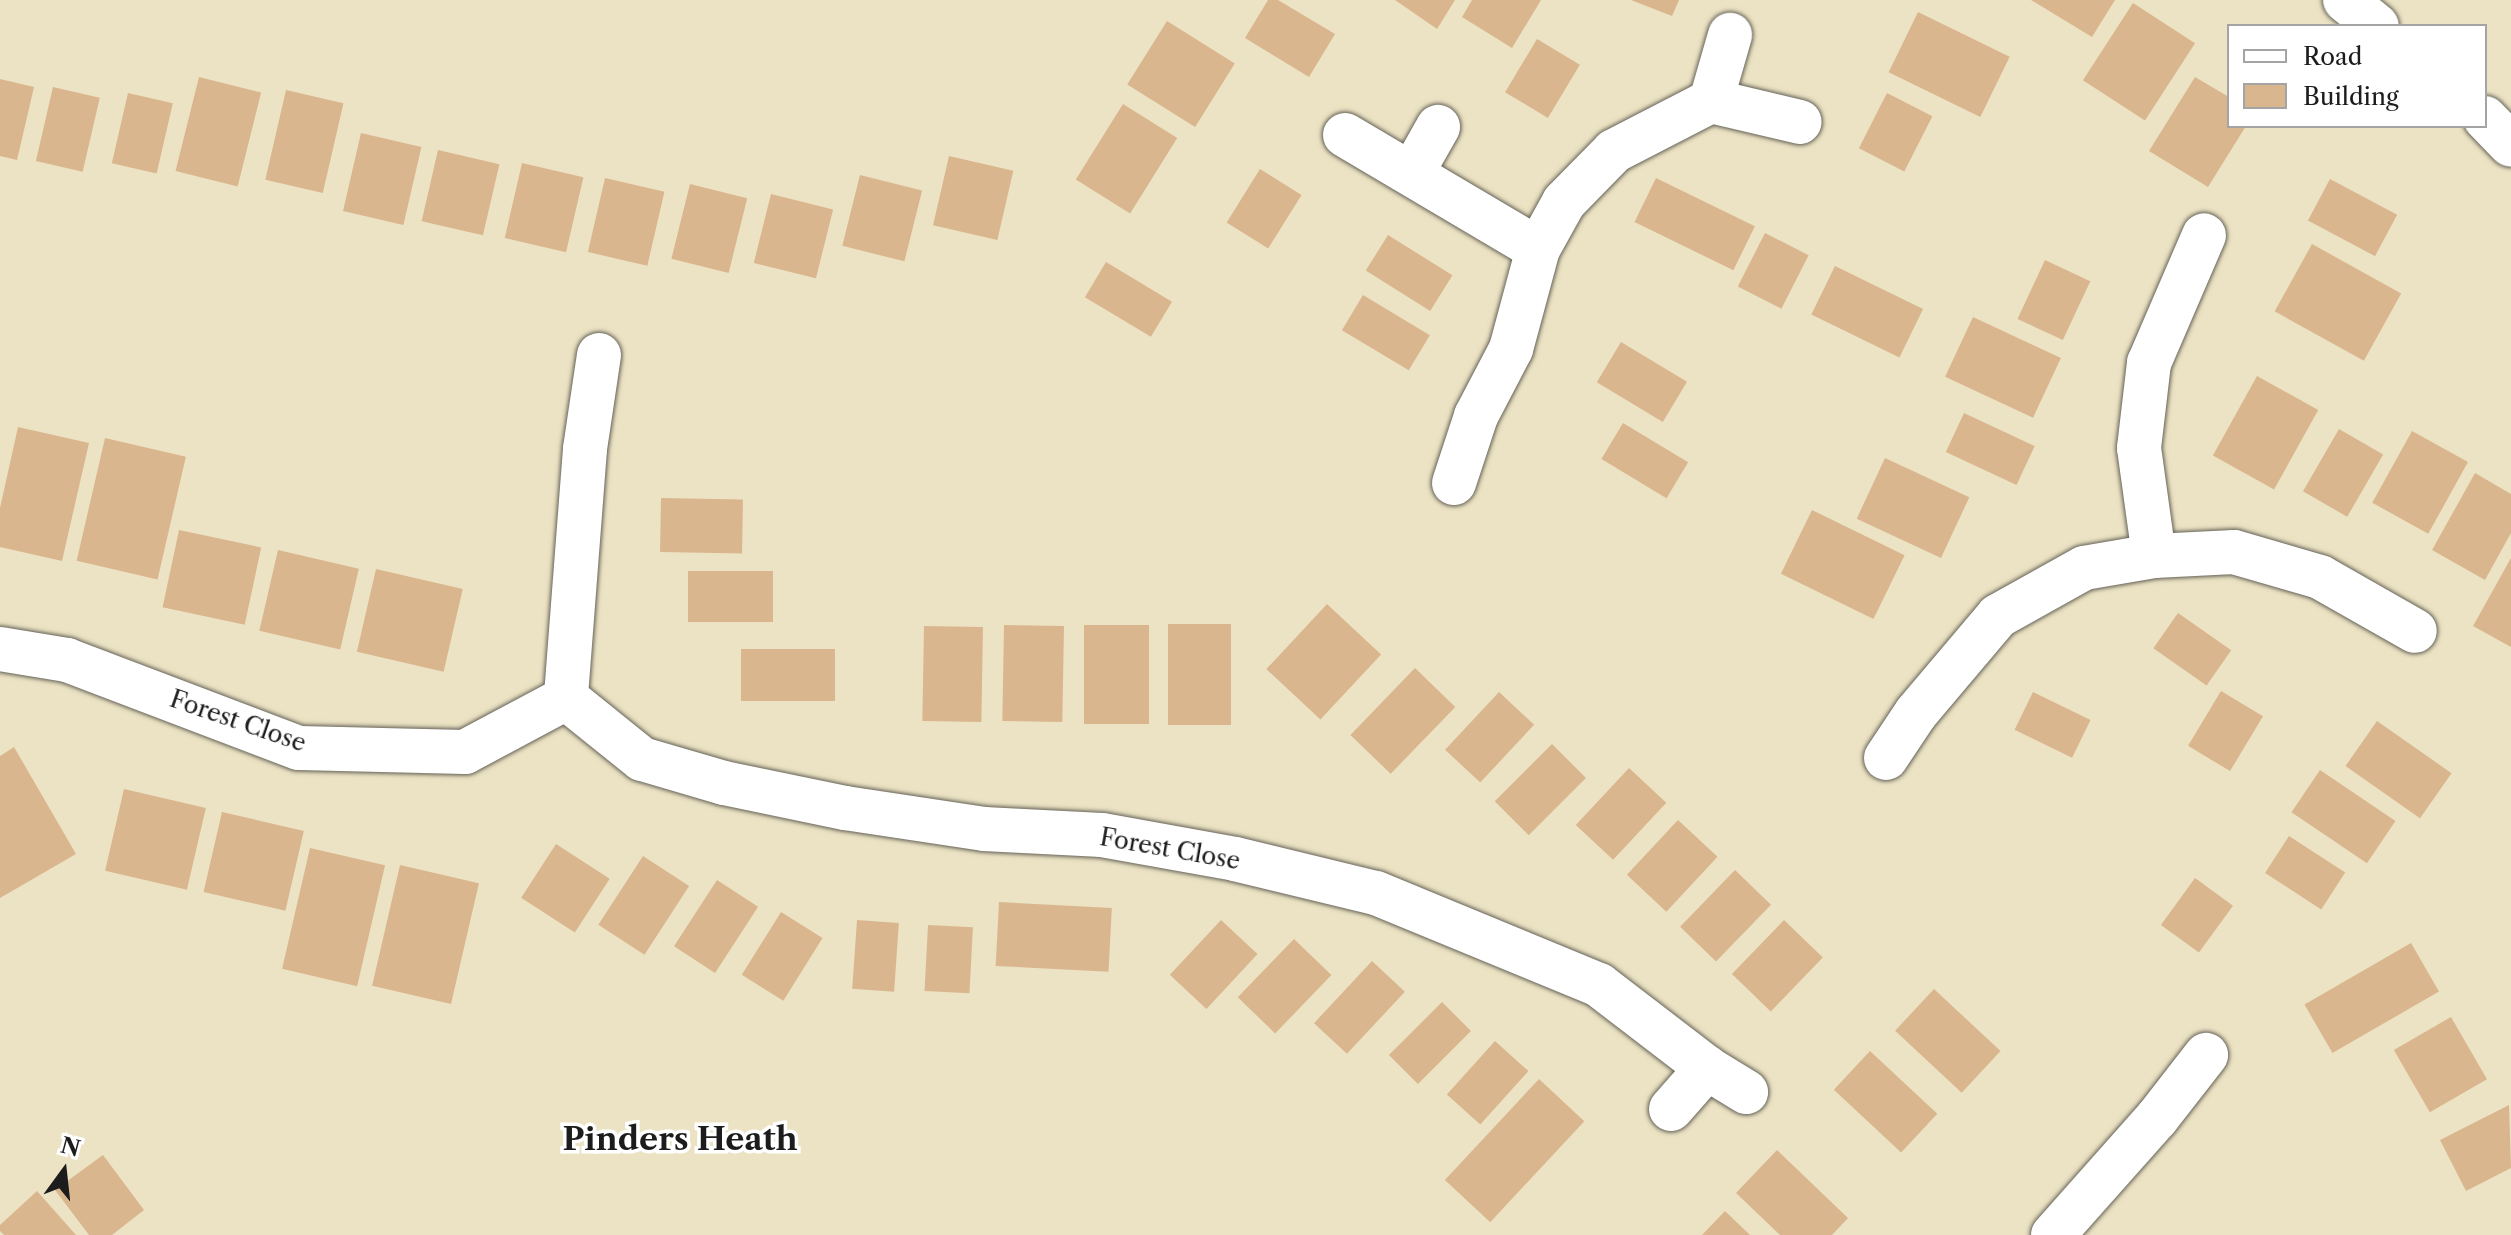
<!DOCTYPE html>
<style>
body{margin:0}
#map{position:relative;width:2511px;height:1235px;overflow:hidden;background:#ece3c4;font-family:"Libre Caslon Text",serif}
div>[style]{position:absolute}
.building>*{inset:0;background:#dab68e;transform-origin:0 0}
.roads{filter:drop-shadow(0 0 2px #656257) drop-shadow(0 0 2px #656257)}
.street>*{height:44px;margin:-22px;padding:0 22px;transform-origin:22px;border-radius:22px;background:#fff}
span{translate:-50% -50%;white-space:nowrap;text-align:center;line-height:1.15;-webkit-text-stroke:7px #fff;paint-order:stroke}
.street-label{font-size:24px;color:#1c1c1c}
.district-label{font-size:32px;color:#1c1c1c;font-weight:700}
.legend{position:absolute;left:2227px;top:24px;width:260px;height:104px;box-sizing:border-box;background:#fff;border:2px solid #a4a4a4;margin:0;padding:10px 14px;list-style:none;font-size:24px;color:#1c1c1c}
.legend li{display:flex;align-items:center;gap:16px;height:40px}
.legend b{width:40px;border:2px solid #a4a4a4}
.north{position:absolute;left:24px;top:1131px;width:80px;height:80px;-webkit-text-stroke:6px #fff;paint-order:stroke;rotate:15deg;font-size:22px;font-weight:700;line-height:32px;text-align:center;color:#1c1c1c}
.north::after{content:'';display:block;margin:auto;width:28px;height:36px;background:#1c1c1c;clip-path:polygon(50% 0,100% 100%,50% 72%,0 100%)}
</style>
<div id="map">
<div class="building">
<i style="clip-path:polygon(1268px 0,1278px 0,1335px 34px,1309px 77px,1245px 38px)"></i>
<i style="clip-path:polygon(1395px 0,1455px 0,1437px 29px)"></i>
<i style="clip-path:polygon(1472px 0,1541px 0,1512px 48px,1462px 17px)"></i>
<i style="clip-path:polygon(1631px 0,1679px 0,1672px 16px)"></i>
<i style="clip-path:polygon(2031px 0,2115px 0,2092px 37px)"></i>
<i style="left:2133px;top:3px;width:74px;height:92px;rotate:33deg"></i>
<i style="left:1918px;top:12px;width:102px;height:67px;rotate:26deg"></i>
<i style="left:1167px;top:21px;width:80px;height:75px;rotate:32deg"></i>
<i style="left:1537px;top:39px;width:50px;height:62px;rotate:31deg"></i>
<i style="left:199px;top:77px;width:64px;height:97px;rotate:14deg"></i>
<i style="clip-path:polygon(2195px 77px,2229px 97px,2229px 126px,2246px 126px,2208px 187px,2149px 151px)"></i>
<i style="clip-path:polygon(0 79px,34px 87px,17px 160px,0 156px)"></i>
<i style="left:53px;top:87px;width:48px;height:76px;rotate:13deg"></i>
<i style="left:286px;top:90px;width:59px;height:92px;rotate:13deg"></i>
<i style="left:128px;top:93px;width:46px;height:72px;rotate:13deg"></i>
<i style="left:1887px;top:93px;width:51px;height:62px;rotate:27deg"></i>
<i style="left:1123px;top:104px;width:64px;height:89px;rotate:32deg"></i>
<i style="left:361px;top:133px;width:62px;height:80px;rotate:13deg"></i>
<i style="left:438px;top:150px;width:63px;height:73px;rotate:13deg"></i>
<i style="left:949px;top:156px;width:66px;height:71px;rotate:13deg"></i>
<i style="left:522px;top:163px;width:63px;height:77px;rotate:13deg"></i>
<i style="left:1260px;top:169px;width:49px;height:63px;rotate:32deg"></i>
<i style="left:860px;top:175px;width:64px;height:73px;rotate:14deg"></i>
<i style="left:605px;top:178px;width:61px;height:76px;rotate:13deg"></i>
<i style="left:1656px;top:178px;width:110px;height:49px;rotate:26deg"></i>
<i style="left:2330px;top:179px;width:76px;height:47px;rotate:28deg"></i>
<i style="left:690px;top:184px;width:59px;height:77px;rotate:14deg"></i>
<i style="left:771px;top:194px;width:64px;height:71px;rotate:14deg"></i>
<i style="left:1765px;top:233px;width:49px;height:60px;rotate:27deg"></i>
<i style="left:1388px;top:235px;width:76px;height:42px;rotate:32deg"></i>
<i style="left:2312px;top:244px;width:102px;height:77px;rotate:29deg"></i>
<i style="left:2045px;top:260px;width:50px;height:65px;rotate:25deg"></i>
<i style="left:1106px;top:262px;width:77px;height:41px;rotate:31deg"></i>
<i style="left:1835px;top:266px;width:98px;height:54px;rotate:26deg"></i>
<i style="left:1363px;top:295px;width:78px;height:41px;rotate:31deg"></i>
<i style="left:1973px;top:317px;width:97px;height:66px;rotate:25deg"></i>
<i style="left:1621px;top:342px;width:77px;height:47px;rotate:31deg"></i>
<i style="left:2257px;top:376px;width:70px;height:91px;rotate:29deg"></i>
<i style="left:1964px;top:413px;width:78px;height:43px;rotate:25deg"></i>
<i style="left:1623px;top:423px;width:76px;height:42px;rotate:31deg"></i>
<i style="clip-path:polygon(18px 427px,89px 443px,62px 561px,0 547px,0 508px)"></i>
<i style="left:2339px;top:429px;width:51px;height:72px;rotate:30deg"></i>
<i style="left:2412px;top:431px;width:64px;height:82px;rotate:29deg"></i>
<i style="left:105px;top:438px;width:83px;height:126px;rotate:13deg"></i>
<i style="left:1885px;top:458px;width:93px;height:67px;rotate:25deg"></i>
<i style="clip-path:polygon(2475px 473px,2511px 494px,2511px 533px,2485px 580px,2432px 550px)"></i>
<i style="left:661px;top:498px;width:82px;height:54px;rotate:1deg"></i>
<i style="left:1812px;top:510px;width:103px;height:71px;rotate:26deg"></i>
<i style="left:179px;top:530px;width:84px;height:79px;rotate:12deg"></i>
<i style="left:278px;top:550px;width:83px;height:83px;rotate:13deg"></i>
<i style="clip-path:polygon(2511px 558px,2511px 647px,2473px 626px)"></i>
<i style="left:376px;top:569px;width:89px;height:85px;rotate:13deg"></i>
<i style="left:773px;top:571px;width:51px;height:85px;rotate:90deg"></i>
<i style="left:1327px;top:604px;width:74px;height:89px;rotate:43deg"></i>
<i style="left:2178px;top:613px;width:65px;height:43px;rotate:35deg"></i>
<i style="left:1168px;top:624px;width:63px;height:101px"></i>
<i style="left:1004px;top:625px;width:60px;height:96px;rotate:1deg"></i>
<i style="left:1084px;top:625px;width:65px;height:99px"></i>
<i style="left:924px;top:626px;width:59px;height:95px;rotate:1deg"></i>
<i style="left:835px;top:649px;width:52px;height:94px;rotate:90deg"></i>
<i style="left:1415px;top:668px;width:56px;height:93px;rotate:44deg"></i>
<i style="left:2221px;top:691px;width:49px;height:64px;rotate:31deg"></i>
<i style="left:1499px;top:692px;width:48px;height:79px;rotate:43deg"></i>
<i style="left:2033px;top:692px;width:64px;height:42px;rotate:26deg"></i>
<i style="left:2377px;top:721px;width:91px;height:55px;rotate:35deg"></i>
<i style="left:1552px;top:744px;width:48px;height:81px;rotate:45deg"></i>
<i style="clip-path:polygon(14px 747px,76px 854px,0 898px,0 756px)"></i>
<i style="left:1629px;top:768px;width:51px;height:78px;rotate:43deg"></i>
<i style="left:2320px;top:770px;width:91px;height:51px;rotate:34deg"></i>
<i style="left:124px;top:789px;width:84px;height:84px;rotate:13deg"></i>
<i style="left:222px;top:812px;width:84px;height:82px;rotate:13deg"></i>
<i style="left:1678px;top:820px;width:54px;height:75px;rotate:43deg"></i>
<i style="left:2289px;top:836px;width:67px;height:44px;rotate:33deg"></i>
<i style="left:556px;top:844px;width:64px;height:64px;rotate:33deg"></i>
<i style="left:310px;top:848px;width:77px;height:124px;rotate:13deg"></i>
<i style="left:643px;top:856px;width:55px;height:82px;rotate:33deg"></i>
<i style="left:400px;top:865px;width:81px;height:124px;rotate:13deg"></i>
<i style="left:1735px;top:870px;width:50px;height:79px;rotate:44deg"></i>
<i style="left:2195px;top:878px;width:47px;height:58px;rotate:36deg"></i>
<i style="left:717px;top:880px;width:49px;height:79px;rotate:33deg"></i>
<i style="left:999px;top:902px;width:113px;height:64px;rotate:3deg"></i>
<i style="left:781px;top:912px;width:49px;height:74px;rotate:32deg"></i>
<i style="left:857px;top:920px;width:42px;height:69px;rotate:4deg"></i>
<i style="left:1221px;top:920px;width:50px;height:75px;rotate:43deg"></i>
<i style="left:1784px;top:920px;width:54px;height:75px;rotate:44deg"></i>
<i style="left:928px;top:925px;width:45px;height:66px;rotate:3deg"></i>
<i style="left:1294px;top:939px;width:52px;height:81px;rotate:44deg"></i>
<i style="left:2411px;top:943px;width:56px;height:123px;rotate:60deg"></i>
<i style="left:1372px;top:961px;width:45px;height:85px;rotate:43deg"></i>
<i style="left:1934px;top:989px;width:91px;height:57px;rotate:43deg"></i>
<i style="left:1442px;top:1002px;width:41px;height:75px;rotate:45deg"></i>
<i style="left:2451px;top:1017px;width:72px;height:66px;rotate:60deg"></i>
<i style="left:1495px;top:1041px;width:45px;height:72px;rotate:42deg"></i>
<i style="left:1870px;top:1051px;width:92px;height:53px;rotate:43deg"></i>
<i style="left:1539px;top:1079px;width:62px;height:138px;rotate:43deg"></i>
<i style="clip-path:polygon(2509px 1105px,2511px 1168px,2466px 1191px,2440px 1140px)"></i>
<i style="clip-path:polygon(1777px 1150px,1848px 1218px,1832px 1235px,1780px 1235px,1736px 1193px)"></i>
<i style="clip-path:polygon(103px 1155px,144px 1210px,112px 1235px,89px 1235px,55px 1190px)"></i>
<i style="clip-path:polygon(37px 1191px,76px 1235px,4px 1235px,0 1231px,0 1225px)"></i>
<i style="clip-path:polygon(1725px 1211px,1750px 1235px,1702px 1235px)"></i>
</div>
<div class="roads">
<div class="street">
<i style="left:2345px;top:0;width:41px;rotate:39.1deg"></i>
<i style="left:1711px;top:101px;width:69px;rotate:-73.9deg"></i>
<i style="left:2485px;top:118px;width:37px;rotate:46deg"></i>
<i style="left:1345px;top:135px;width:224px;rotate:30.6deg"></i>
<i style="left:1412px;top:173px;width:53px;rotate:-60.5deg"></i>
<i style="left:599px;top:355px;width:95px;rotate:98.5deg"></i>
<i style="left:585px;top:449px;width:250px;rotate:94.4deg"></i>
<i style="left:566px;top:698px;width:97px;rotate:38.8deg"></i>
<i style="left:642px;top:759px;width:85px;rotate:16.3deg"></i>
<i style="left:724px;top:783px;width:124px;rotate:11.7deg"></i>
<i style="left:845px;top:808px;width:141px;rotate:8.6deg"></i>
<i style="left:984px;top:829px;width:118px;rotate:2.9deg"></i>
<i style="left:1102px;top:835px;width:135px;rotate:10.2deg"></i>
<i style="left:1235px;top:859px;width:145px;rotate:13.6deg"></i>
<i style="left:1376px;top:893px;width:241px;rotate:22.4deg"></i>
<i style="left:1599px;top:985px;width:136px;rotate:37.5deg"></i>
<i style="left:1707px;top:1068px;width:46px;rotate:31.6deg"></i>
<i style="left:1454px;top:483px;width:71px;rotate:-71.8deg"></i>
<i style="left:1476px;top:416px;width:76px;rotate:-62.4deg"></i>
<i style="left:1511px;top:349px;width:104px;rotate:-74.9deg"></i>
<i style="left:1538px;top:249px;width:54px;rotate:-61deg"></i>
<i style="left:1564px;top:202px;width:71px;rotate:-45.6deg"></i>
<i style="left:1614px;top:151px;width:109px;rotate:-27.3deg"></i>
<i style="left:1711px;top:101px;width:91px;rotate:13.3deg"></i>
<i style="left:2154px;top:556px;width:109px;rotate:-97.9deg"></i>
<i style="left:2139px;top:448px;width:86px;rotate:-83.3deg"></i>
<i style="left:2149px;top:363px;width:139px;rotate:-66.7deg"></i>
<i style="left:0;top:649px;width:68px;rotate:9.3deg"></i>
<i style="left:67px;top:660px;width:248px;rotate:20.8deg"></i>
<i style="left:299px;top:748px;width:166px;rotate:1.4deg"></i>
<i style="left:465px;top:752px;width:115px;rotate:-28.1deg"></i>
<i style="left:1886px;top:758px;width:54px;rotate:-56.3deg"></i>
<i style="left:1916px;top:713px;width:127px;rotate:-49.8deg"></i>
<i style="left:1998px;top:616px;width:98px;rotate:-29.2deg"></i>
<i style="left:2084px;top:568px;width:71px;rotate:-9.7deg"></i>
<i style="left:2154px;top:556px;width:80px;rotate:-2.9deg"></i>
<i style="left:2234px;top:552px;width:90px;rotate:16.2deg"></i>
<i style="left:2320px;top:577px;width:109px;rotate:29.6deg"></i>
<i style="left:1671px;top:1109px;width:55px;rotate:-48.7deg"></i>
<i style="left:2053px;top:1235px;width:157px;rotate:-48.4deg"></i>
<i style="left:2157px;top:1118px;width:80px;rotate:-52.1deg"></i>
</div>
</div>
<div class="street-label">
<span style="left:238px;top:721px;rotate:19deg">Forest Close</span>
<span style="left:1170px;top:849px;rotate:10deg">Forest Close</span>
</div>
<div class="district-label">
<span style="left:680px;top:1139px">Pinders Heath</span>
</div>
<ul class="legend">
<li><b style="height:10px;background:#fff"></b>Road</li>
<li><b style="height:22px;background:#dab68e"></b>Building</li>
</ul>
<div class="north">N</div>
</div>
